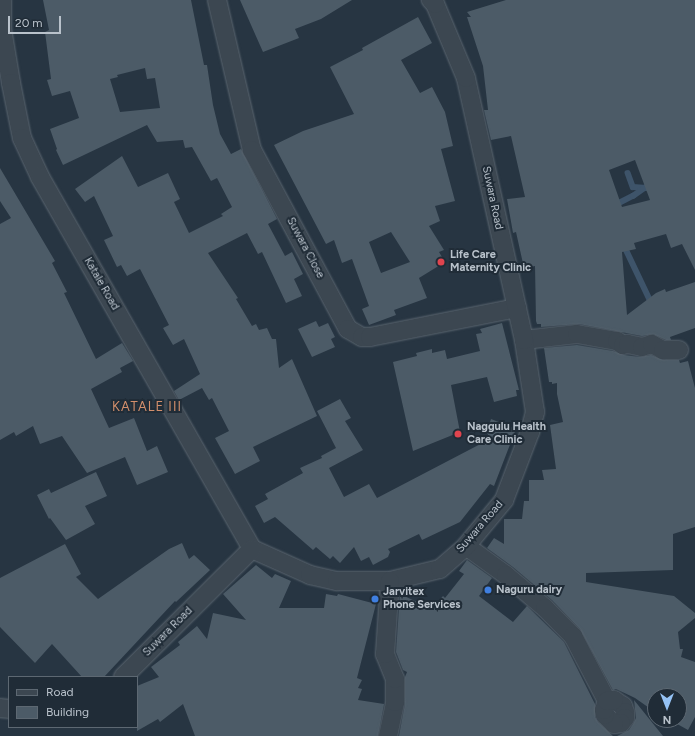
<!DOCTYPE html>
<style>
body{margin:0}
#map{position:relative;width:695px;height:736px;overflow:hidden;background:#273542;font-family:Figtree,sans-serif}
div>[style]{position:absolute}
.stream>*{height:5.5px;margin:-2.75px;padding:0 2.75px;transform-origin:2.75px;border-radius:2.75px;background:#3e546a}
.building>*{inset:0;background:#4c5b67}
.roads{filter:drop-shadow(0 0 1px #5a656f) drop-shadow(0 0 1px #5a656f)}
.minor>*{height:18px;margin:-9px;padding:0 9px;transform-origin:9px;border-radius:9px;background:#3c4751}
.dots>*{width:11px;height:11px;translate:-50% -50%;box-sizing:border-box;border:2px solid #202c37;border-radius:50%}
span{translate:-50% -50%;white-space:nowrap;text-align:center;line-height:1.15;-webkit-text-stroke:4px #202c37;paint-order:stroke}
.street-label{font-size:11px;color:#b9c2cb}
.poi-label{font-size:11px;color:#b9c2cb;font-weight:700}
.left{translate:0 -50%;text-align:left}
.quarter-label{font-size:13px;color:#d38f6c;letter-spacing:1px}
.legend{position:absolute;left:8px;top:676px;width:130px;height:52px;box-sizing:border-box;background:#202c37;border:1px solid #5d6872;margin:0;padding:5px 7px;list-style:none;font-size:12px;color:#b9c2cb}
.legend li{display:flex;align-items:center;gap:8px;height:20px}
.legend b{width:20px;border:1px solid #5d6872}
.north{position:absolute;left:647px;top:688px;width:40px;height:40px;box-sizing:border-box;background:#202c37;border:1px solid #5d6872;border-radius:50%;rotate:180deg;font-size:11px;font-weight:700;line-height:16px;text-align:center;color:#b9c2cb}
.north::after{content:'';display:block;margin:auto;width:14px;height:18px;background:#94c2f5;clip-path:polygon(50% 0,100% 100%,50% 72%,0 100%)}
.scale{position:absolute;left:8px;top:16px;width:53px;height:18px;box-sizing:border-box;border:2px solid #b9c2cb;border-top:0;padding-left:5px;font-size:12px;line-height:14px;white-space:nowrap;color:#b9c2cb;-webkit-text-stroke:3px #202c37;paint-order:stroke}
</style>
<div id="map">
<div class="stream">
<i style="left:628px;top:173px;width:15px;rotate:70deg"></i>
<i style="left:633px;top:187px;width:13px;rotate:4deg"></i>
<i style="left:615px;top:205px;width:20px;rotate:-27deg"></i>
<i style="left:633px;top:196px;width:21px;rotate:-35deg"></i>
<i style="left:624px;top:245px;width:65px;rotate:64.6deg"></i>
</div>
<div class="building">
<i style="clip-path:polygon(evenodd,43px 0,191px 0,204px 65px,207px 65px,213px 105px,220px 134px,231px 154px,241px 149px,277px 219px,268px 224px,285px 256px,292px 252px,303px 274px,294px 279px,302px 296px,286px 303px,262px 252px,258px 254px,247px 233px,208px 253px,238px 298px,236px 299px,252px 326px,256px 324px,259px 330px,267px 328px,272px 339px,276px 339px,279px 368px,292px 359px,317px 416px,253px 447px,260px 461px,235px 474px,215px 438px,229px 431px,212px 398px,209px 400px,202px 388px,179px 400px,174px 391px,200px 374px,184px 339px,173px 345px,163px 328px,169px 325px,140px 269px,127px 276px,121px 265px,117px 267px,104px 240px,113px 236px,94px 196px,85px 202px,75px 189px,122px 156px,138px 187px,168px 173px,180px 199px,174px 202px,189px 233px,223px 216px,221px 214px,232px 207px,217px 178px,211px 181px,192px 147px,185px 148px,183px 140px,157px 142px,147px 125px,63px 165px,56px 150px,57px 149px,50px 129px,79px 118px,70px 91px,52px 96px,47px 80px,51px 79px,45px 32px,49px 30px,43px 0,145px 68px,147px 79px,155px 78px,160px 108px,120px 112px,110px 79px,118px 77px,117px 75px,145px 68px)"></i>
<i style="clip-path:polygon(240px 0,352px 0,321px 19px,295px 29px,299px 38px,263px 52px)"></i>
<i style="clip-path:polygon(evenodd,506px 0,695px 0,695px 270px,682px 244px,671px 248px,666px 234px,634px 243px,636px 249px,622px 252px,627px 315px,656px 293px,665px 289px,666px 292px,695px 282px,695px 328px,670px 337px,671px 340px,666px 340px,653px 334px,642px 336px,579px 324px,541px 327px,541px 324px,537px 324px,536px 321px,535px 266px,524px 268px,516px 232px,513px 233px,507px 199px,525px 197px,511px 136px,491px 140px,484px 110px,488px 110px,483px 66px,467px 17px,471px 17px,467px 12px,506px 0,635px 160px,650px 200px,622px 207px,609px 170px,635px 160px)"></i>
<i style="clip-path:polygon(evenodd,418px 17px,432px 43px,401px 60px,420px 93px,432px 87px,445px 112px,453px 146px,441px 149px,455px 201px,435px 206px,440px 221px,429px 226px,444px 250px,439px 252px,445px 262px,419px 278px,427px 298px,394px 310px,396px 315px,369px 325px,362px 309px,369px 306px,352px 259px,342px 263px,334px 240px,326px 244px,274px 145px,303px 131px,354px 114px,330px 67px,363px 50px,362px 48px,418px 17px,391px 232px,410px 262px,381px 273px,369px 242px,391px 232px)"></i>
<i style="clip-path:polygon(0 168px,55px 261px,52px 263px,67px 292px,64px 293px,96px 359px,122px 343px,133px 361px,120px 368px,122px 372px,91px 389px,109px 428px,134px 418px,147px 451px,157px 446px,168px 472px,137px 485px,125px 457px,87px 473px,62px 436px,40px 444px,33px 426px,16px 436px,14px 432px,0 440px,0 224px,11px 218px,0 201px)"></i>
<i style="clip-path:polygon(316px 321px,319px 327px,328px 323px,335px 337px,331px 339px,335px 347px,312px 357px,298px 329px)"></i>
<i style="clip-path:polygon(502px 323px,519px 390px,516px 390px,517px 396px,494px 402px,487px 377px,451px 385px,460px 432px,413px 451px,393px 362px,417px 356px,416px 353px,432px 349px,432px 353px,445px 350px,447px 359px,480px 351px,476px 334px,482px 333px,480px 329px)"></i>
<i style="clip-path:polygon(577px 345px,613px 351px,624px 355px,640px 357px,651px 355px,663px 360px,679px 360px,680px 363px,688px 361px,690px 369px,695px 388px,695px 527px,673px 534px,673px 570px,586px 573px,586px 582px,674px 596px,695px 613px,695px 618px,678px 632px,680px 649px,683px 649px,681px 657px,695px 662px,695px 717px,688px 730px,670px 720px,679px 720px,679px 696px,655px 696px,655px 712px,635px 698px,616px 689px,613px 690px,580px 629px,552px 600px,513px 567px,487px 548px,494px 538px,504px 544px,504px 519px,522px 519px,524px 501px,529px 501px,529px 480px,544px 480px,542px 470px,556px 469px,550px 425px,563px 422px,557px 394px,557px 383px,552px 384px,552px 382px,549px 382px,544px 348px)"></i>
<i style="clip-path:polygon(340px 399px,351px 418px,345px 421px,363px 450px,329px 468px,344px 497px,369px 484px,377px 498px,490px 439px,484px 426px,489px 425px,491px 419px,516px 429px,494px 486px,490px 484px,460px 522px,422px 540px,419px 534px,388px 549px,390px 552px,388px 557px,373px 565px,369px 557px,361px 561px,354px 547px,340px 563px,333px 556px,330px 559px,316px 547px,313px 550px,275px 517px,264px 523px,255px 506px,268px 499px,265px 494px,303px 473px,300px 468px,322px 458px,321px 456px,336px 448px,317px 411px)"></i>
<i style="clip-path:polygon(96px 472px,107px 496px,85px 506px,95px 524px,66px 540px,50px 518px,49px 519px,37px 495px,49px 489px,51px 493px)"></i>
<i style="clip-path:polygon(182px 543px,189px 559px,194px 555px,210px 570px,176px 602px,175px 601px,104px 677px,82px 677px,52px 644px,35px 663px,0 627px,0 578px,65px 544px,81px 574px,76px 577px,98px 599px,169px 549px)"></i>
<i style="clip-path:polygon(467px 560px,492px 578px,479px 596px,513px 622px,527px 606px,564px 642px,595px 704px,595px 717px,598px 722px,613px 736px,399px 736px,405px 704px,405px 677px,407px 672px,403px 670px,396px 652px,400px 594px,432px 609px,443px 596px,445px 598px,464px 574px,459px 571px)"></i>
<i style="clip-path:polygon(256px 565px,272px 578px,275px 574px,291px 581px,279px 608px,324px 608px,326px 594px,337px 596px,338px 594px,376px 604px,357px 678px,362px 680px,358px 688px,362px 689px,358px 700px,384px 704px,378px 736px,195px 736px,183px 704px,160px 722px,158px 719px,137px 731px,137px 686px,159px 677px,151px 667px,180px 645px,178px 642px,197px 626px,207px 639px,213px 613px,246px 620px,223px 594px)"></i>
<i style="clip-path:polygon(634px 700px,663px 736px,617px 736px,629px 730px,633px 724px,636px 718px)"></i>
</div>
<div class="roads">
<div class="minor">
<i style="left:2px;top:0;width:29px;rotate:90deg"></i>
<i style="left:2px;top:29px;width:55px;rotate:80.5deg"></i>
<i style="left:11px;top:83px;width:56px;rotate:78.7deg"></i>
<i style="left:22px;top:138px;width:43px;rotate:65.2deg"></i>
<i style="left:40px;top:177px;width:428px;rotate:60.3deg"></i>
<i style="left:217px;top:0;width:154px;rotate:76.9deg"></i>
<i style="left:252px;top:150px;width:203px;rotate:61.8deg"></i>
<i style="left:348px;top:329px;width:16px;rotate:30deg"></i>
<i style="left:362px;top:337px;width:8px"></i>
<i style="left:370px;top:337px;width:150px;rotate:-11.2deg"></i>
<i style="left:524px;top:340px;width:53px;rotate:-6.5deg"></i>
<i style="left:577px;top:334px;width:41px;rotate:9.9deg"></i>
<i style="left:617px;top:341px;width:7px;rotate:34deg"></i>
<i style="left:623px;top:345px;width:5px;rotate:-11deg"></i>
<i style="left:628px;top:344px;width:14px;rotate:12deg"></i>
<i style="left:642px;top:347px;width:10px;rotate:-17deg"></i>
<i style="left:652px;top:344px;width:13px;rotate:29deg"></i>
<i style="left:663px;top:350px;width:16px"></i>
<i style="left:466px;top:546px;width:49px;rotate:35.9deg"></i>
<i style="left:506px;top:575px;width:51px;rotate:40.2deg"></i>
<i style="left:545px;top:608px;width:40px;rotate:45deg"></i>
<i style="left:573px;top:636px;width:73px;rotate:62.4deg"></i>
<i style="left:252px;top:549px;width:64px;rotate:24.1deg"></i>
<i style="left:310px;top:575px;width:28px;rotate:13deg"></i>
<i style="left:337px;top:581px;width:53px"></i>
<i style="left:390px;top:581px;width:51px;rotate:-13.5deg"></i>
<i style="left:440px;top:569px;width:35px;rotate:-41deg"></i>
<i style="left:466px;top:546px;width:60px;rotate:-50.4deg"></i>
<i style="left:504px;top:500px;width:73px;rotate:-69.1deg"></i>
<i style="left:530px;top:432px;width:21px;rotate:-76deg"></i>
<i style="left:535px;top:412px;width:73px;rotate:-98.7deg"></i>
<i style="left:524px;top:340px;width:268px;rotate:-102.5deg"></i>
<i style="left:466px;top:78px;width:80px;rotate:-112.7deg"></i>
<i style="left:435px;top:4px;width:6px;rotate:-135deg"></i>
<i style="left:123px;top:677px;width:182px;rotate:-44.8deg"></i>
<i style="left:614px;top:700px;width:11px;rotate:34deg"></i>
<i style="left:623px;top:706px;width:6px;rotate:72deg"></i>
<i style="left:625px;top:712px;width:6px;rotate:90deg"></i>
<i style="left:625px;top:718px;width:6px;rotate:129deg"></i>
<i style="left:621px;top:723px;width:7px;rotate:172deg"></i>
<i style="left:614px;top:724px;width:13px;rotate:-135deg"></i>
<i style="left:605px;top:715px;width:5px;rotate:-101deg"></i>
<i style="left:604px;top:710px;width:9px;rotate:-72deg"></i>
<i style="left:607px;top:701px;width:7px;rotate:-8deg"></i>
<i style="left:0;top:708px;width:9px;rotate:6deg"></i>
<i style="left:388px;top:736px;width:35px;rotate:-78deg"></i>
<i style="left:395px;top:702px;width:23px;rotate:-90deg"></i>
<i style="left:395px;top:679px;width:27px;rotate:-112deg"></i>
<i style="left:385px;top:654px;width:73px;rotate:-86.1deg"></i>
</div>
</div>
<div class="dots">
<i style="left:441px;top:262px;background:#e0444e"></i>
<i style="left:458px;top:434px;background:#e0444e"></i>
<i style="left:488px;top:590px;background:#3f7fe0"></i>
<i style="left:375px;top:599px;background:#3f7fe0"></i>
</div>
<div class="street-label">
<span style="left:492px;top:198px;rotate:78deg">Suwara Road</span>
<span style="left:305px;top:248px;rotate:62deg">Suwara Close</span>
<span style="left:101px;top:284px;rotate:60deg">Katale Road</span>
<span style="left:480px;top:527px;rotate:-49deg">Suwara Road</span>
<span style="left:168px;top:632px;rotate:-45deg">Suwara Road</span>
</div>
<div class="poi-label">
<span class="left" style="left:450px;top:262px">Life Care<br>Maternity Clinic</span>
<span class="left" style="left:467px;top:434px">Naggulu Health<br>Care Clinic</span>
<span class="left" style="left:496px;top:590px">Naguru dairy</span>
<span class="left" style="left:383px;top:599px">Jarvitex<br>Phone Services</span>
</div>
<div class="quarter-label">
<span style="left:147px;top:407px">KATALE III</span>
</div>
<ul class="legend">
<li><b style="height:5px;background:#3c4751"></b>Road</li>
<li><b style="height:11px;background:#4c5b67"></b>Building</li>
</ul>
<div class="north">N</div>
<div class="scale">20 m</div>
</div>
